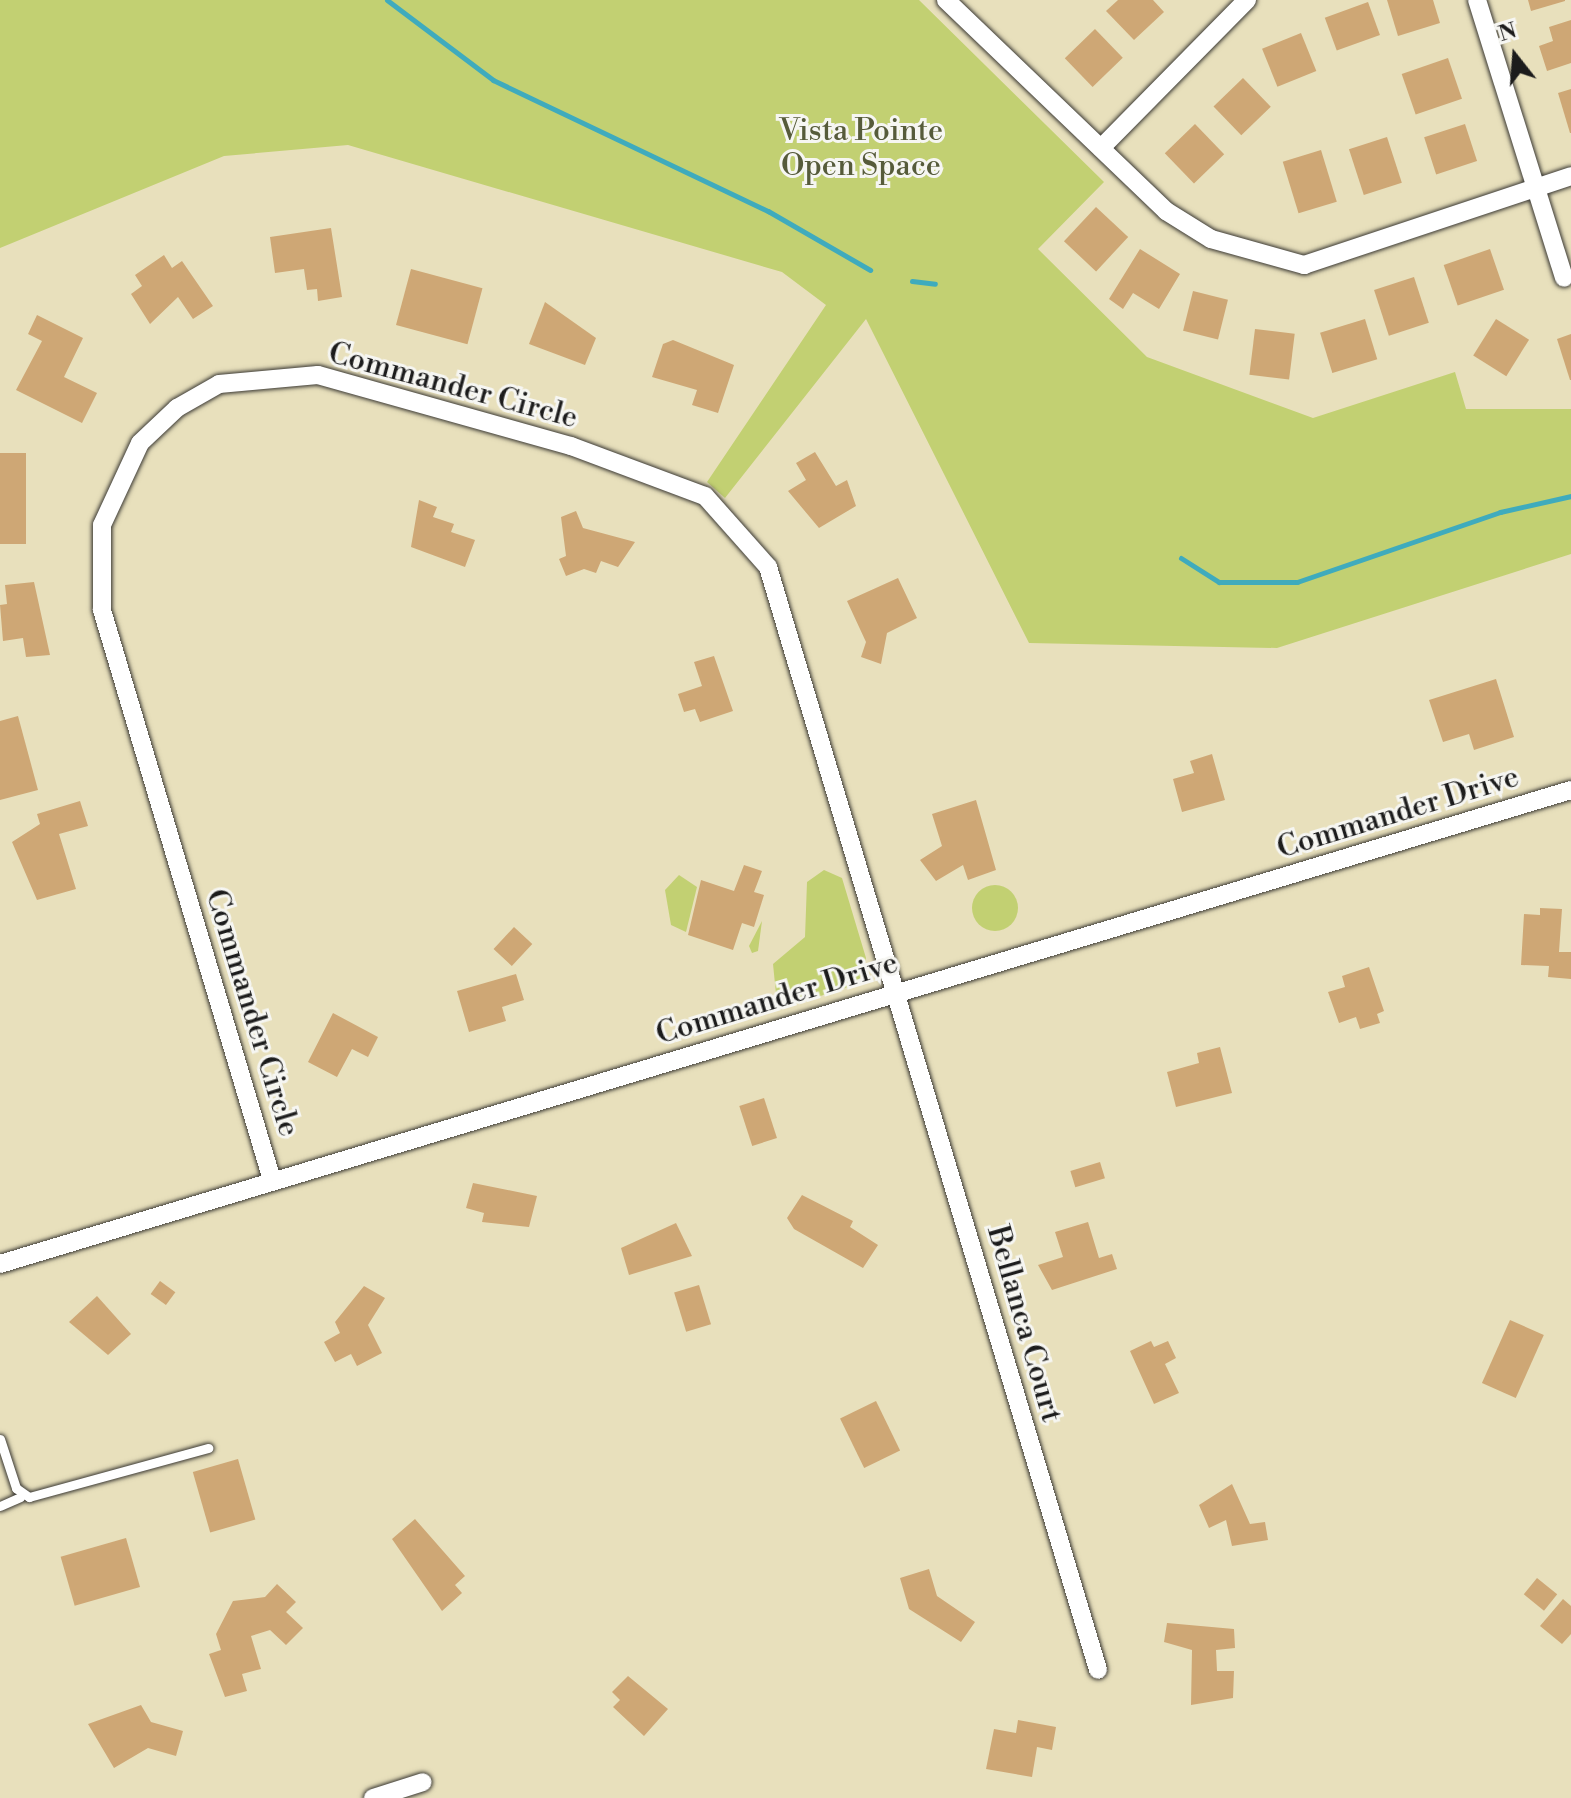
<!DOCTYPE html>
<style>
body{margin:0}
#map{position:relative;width:1571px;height:1798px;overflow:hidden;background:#e8e0bc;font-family:"Libre Bodoni",serif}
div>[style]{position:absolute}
.green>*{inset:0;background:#c2d072}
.round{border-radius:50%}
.stream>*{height:5px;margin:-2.5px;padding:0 2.5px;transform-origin:2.5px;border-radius:2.5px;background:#3fabbd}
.building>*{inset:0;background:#cea775;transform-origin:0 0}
.roads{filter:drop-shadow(0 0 2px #3b3934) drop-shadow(0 0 2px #3b3934)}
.service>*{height:9px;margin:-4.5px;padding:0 4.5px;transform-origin:4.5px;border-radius:4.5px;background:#fff}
.minor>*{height:18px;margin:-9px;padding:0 9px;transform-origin:9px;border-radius:9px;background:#fff}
span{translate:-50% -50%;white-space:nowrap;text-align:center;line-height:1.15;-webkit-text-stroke:6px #f6f6f2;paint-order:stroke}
.park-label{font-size:30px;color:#565b3a}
.street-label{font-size:30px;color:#1c1c1c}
.north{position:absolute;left:1475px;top:16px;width:80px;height:80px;-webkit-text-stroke:6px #f6f6f2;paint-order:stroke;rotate:343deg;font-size:22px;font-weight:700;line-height:32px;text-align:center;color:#1c1c1c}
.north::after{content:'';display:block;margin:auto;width:28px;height:36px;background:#1c1c1c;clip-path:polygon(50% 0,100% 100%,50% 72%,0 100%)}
</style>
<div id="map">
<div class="green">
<i style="clip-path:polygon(0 0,919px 0,1104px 182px,1038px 249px,1147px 357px,1313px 418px,1455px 372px,1466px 409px,1571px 409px,1571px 554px,1277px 648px,1029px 643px,866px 319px,725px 498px,707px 482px,826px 305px,782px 272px,348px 145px,224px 156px,0 248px)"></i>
<i style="clip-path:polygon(824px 870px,842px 878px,866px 958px,858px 984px,792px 1005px,776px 994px,773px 964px,805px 937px,807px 882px)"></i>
<i style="clip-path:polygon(679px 875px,697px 887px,686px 932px,671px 925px,665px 890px)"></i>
<i class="round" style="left:972px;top:885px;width:46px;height:46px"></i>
<i style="clip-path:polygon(762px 921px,758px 951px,752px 953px,749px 946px)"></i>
</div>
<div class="stream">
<i style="left:387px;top:0;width:133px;rotate:37deg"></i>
<i style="left:493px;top:80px;width:305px;rotate:25.5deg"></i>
<i style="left:768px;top:211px;width:118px;rotate:30deg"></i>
<i style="left:912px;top:281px;width:23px;rotate:7deg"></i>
<i style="left:1181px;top:558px;width:45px;rotate:32.3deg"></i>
<i style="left:1219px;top:582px;width:78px"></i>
<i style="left:1297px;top:582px;width:215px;rotate:-19deg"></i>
<i style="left:1500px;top:512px;width:73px;rotate:-12.7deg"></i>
</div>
<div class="building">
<i style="clip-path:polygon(1118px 0,1153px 0,1164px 12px,1134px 40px,1106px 11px)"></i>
<i style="clip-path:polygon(1387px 0,1433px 0,1440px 23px,1398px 36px)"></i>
<i style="clip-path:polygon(1528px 0,1565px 0,1565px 1px,1531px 11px)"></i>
<i style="left:1368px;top:2px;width:35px;height:46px;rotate:70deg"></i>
<i style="clip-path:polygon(1571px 20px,1571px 63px,1547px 71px,1539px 46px,1553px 41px,1549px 27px)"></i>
<i style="left:1095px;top:29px;width:40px;height:42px;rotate:46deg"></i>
<i style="left:1301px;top:33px;width:41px;height:42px;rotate:68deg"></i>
<i style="left:1448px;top:58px;width:43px;height:49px;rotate:71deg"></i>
<i style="left:1243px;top:78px;width:40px;height:41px;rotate:46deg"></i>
<i style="clip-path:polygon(1571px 89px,1571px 133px,1570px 133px,1558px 93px)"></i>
<i style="left:1195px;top:124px;width:42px;height:42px;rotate:46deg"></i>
<i style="left:1465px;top:124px;width:39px;height:43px;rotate:72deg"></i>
<i style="left:1387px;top:137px;width:48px;height:40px;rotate:72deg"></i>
<i style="left:1321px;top:150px;width:54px;height:40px;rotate:73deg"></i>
<i style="left:1096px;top:207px;width:44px;height:47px;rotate:43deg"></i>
<i style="clip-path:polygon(331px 228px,342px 297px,318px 301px,317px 289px,307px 290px,304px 269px,275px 273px,270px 237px)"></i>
<i style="clip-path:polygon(1140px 249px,1180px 274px,1159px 309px,1133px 293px,1123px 309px,1109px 299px)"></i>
<i style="left:1490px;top:249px;width:43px;height:49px;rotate:71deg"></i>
<i style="clip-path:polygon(164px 255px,172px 268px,182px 261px,213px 306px,193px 319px,178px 297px,150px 324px,131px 294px,142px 286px,135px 275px)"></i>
<i style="left:411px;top:269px;width:74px;height:58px;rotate:15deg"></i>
<i style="left:1414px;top:277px;width:48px;height:42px;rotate:72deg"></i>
<i style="left:1193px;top:291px;width:36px;height:41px;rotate:14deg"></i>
<i style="clip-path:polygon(545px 302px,596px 338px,585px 365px,529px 344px)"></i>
<i style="clip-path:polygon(37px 315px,83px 338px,64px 377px,97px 393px,82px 423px,16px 390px,42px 341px,28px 334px)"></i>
<i style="left:1365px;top:319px;width:42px;height:47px;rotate:73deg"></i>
<i style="left:1496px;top:319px;width:39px;height:43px;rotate:32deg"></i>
<i style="left:1255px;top:329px;width:40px;height:46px;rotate:7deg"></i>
<i style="clip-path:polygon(1571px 334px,1571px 380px,1570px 380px,1557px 339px)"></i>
<i style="clip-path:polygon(673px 340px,734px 365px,718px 413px,692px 405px,697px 390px,652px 377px,663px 344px)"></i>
<i style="clip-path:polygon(815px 452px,836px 486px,847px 480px,856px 506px,819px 528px,788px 491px,806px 480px,796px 463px)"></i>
<i style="left:0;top:453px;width:26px;height:91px"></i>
<i style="clip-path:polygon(419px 500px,437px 507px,433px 517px,454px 524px,451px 532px,475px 540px,465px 567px,411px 547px)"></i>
<i style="clip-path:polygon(576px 511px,583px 528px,635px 542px,618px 567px,601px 561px,596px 573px,584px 569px,566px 576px,559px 559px,566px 556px,561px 517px)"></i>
<i style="clip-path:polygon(898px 578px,917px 618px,887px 633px,881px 664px,861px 657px,866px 642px,847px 601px)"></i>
<i style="clip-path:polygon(34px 582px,50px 655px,26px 657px,23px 638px,3px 641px,0 605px,7px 604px,5px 585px)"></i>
<i style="clip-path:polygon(714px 656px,733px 711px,700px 722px,695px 709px,684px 712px,678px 694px,702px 686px,694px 662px)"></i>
<i style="clip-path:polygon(1496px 679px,1514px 737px,1474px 750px,1469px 734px,1443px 742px,1429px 700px)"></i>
<i style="clip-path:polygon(18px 716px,38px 790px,0 800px,0 721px)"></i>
<i style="clip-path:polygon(1212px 754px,1225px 800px,1182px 812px,1173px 779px,1194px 773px,1190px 761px)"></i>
<i style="clip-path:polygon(976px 800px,996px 870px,968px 880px,963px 865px,936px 881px,920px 860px,942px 846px,932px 814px)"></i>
<i style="clip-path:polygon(80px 801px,88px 826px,59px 834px,76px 889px,37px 900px,12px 842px,40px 824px,37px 814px)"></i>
<i style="clip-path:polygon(744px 865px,762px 871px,754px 892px,764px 895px,754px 927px,742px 923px,733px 950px,688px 935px,701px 880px,734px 891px)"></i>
<i style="clip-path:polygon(1540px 908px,1562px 909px,1559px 952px,1571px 952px,1571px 979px,1548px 977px,1549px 966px,1521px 965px,1524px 914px,1540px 915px)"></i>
<i style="left:514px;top:927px;width:25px;height:30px;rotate:43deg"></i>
<i style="clip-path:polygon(1369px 967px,1384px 1011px,1377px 1014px,1380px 1023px,1360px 1029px,1356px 1017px,1339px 1023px,1328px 992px,1345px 987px,1342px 976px)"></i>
<i style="clip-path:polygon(516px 974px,524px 1000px,502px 1007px,506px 1021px,469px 1032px,457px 991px)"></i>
<i style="clip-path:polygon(333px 1013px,378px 1037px,368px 1057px,352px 1049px,337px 1077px,308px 1062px)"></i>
<i style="clip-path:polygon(1220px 1047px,1232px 1093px,1176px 1107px,1167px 1072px,1199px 1063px,1197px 1053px)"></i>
<i style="left:764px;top:1098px;width:42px;height:26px;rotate:72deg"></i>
<i style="left:1100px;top:1162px;width:17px;height:31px;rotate:73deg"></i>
<i style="clip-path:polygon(473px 1183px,537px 1196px,529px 1227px,482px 1222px,484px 1213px,466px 1208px)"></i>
<i style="clip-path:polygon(802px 1195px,853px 1221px,850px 1227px,878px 1245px,863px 1268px,794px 1229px,787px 1218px)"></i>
<i style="clip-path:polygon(1088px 1222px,1099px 1258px,1112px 1254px,1117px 1269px,1052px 1290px,1038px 1265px,1063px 1257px,1055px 1232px)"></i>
<i style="clip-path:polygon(676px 1223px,692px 1256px,629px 1275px,621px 1248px)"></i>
<i style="left:160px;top:1281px;width:19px;height:16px;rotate:36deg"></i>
<i style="left:699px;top:1285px;width:41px;height:26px;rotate:73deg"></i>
<i style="clip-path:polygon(364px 1286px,385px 1298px,368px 1325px,382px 1353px,357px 1366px,351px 1354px,335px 1362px,324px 1342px,340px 1333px,335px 1322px)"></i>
<i style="clip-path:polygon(97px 1296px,131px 1334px,108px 1355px,69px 1322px)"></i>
<i style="left:1510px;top:1320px;width:37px;height:69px;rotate:24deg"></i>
<i style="clip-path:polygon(1151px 1341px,1154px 1347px,1168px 1341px,1176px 1358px,1165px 1364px,1179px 1393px,1154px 1404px,1130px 1351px)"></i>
<i style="left:876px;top:1401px;width:55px;height:40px;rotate:64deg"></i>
<i style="left:238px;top:1459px;width:63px;height:47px;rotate:74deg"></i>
<i style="clip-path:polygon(1232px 1484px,1250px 1524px,1265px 1522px,1268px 1540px,1232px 1546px,1226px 1520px,1209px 1528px,1199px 1505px)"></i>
<i style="clip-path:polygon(415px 1519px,465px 1576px,455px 1585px,462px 1593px,442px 1611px,392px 1539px)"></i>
<i style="left:126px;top:1538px;width:51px;height:68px;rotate:74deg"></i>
<i style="clip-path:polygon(929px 1569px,937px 1596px,975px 1622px,961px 1642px,909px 1609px,900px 1578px)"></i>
<i style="left:1537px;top:1578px;width:26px;height:21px;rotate:39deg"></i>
<i style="clip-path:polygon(277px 1584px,296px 1602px,286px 1612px,303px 1628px,286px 1645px,270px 1630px,251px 1636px,261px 1669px,242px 1674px,247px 1691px,225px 1697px,209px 1654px,221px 1650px,216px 1634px,233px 1601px,265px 1597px)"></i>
<i style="clip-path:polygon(1563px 1599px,1571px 1606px,1571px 1634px,1562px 1644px,1540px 1626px)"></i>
<i style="clip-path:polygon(1167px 1623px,1234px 1629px,1235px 1648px,1216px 1650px,1217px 1671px,1234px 1671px,1233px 1698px,1191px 1705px,1192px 1650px,1164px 1642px)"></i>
<i style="clip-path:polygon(628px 1676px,668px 1709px,644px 1736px,613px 1707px,620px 1700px,612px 1692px)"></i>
<i style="clip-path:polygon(141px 1705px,151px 1722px,183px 1731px,176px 1756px,148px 1748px,114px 1768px,88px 1724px)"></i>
<i style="clip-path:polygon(1018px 1720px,1056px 1727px,1052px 1750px,1037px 1747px,1032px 1777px,986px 1769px,994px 1729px,1016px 1733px)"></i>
</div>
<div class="roads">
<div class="service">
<i style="left:0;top:1439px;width:52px;rotate:71.9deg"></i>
<i style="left:16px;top:1488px;width:16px;rotate:35deg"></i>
<i style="left:29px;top:1497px;width:186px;rotate:-15.3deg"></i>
<i style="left:0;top:1506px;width:22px;rotate:-24deg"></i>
</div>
<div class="minor">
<i style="left:946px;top:0;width:305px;rotate:43.8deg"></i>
<i style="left:1166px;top:211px;width:53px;rotate:31.9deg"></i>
<i style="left:1211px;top:239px;width:97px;rotate:15.6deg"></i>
<i style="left:1304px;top:265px;width:281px;rotate:-18.4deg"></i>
<i style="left:1477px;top:0;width:291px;rotate:72.6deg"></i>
<i style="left:1101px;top:148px;width:208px;rotate:-45.4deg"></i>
<i style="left:272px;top:1180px;width:595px;rotate:-106.61deg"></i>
<i style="left:102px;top:610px;width:85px;rotate:-90deg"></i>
<i style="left:102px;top:525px;width:90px;rotate:-65.1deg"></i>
<i style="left:140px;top:443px;width:51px;rotate:-43.4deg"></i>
<i style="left:177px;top:408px;width:48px;rotate:-29.7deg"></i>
<i style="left:219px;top:384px;width:99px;rotate:-5.2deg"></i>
<i style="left:318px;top:375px;width:263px;rotate:15.7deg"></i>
<i style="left:571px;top:446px;width:143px;rotate:20.5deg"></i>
<i style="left:705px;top:496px;width:95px;rotate:48.4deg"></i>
<i style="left:768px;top:567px;width:1151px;rotate:73.34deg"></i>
<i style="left:0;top:1264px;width:1641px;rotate:-16.79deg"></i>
<i style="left:373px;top:1798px;width:52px;rotate:-17.7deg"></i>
</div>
</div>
<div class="park-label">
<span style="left:861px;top:148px">Vista Pointe<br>Open Space</span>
</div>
<div class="street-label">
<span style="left:453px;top:386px;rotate:15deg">Commander Circle</span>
<span style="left:1398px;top:813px;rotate:-17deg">Commander Drive</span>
<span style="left:777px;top:999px;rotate:-17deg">Commander Drive</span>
<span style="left:252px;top:1013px;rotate:73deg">Commander Circle</span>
<span style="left:1024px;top:1324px;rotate:74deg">Bellanca Court</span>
</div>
<div class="north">N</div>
</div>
